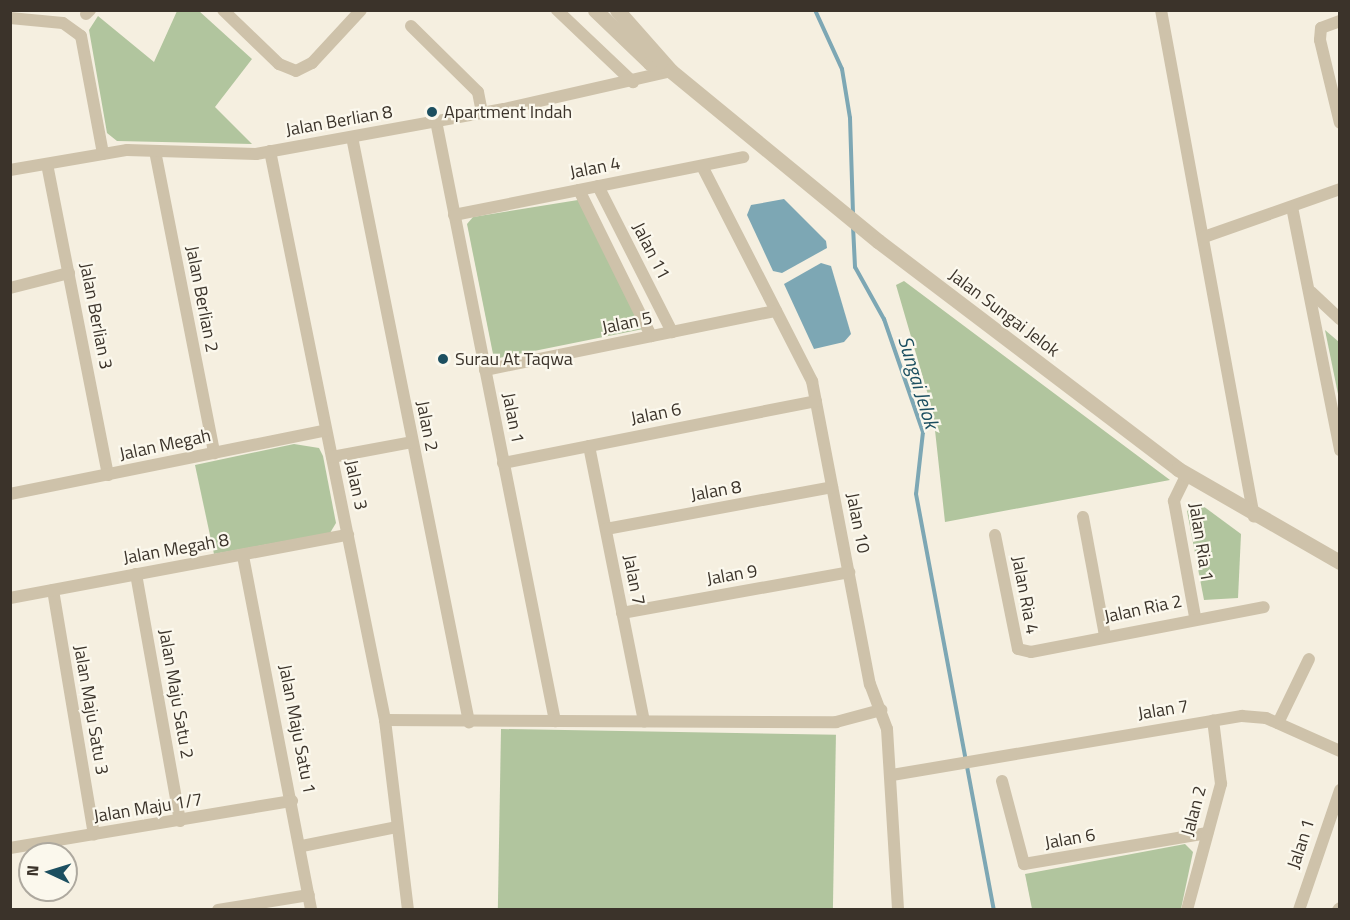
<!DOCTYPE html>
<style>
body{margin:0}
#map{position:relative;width:1350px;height:920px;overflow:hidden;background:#f5efe0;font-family:"Titillium Web",sans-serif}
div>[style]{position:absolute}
.green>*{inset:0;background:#b1c59e;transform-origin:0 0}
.water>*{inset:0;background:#7da7b4}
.stream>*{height:4px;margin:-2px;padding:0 2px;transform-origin:2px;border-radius:2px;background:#7da7b4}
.minor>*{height:12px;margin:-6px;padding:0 6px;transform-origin:6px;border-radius:6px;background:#cec2aa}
.tertiary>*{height:15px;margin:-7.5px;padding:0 7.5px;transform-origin:7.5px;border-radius:7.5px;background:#cec2aa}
.dots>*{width:16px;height:16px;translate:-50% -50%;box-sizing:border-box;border:3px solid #fbf8ed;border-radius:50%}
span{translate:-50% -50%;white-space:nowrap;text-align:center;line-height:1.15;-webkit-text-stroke:4.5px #fbf8ed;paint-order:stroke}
.poi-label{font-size:18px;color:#3b332a}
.left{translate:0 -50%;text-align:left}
.street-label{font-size:18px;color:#3b332a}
.water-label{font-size:20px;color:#1c4f60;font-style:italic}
.frame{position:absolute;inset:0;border:12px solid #3b332a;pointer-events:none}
.north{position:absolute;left:18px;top:842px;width:60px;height:60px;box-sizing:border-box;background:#fbf8ed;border:2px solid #aea99f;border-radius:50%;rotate:274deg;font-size:16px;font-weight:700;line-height:24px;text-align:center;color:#3b332a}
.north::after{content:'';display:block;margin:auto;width:21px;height:27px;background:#1c4f60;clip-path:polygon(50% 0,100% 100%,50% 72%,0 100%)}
</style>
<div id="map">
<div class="green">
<i style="clip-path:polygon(177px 11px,199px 11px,252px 59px,215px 107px,252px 144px,117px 141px,107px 133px,89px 30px,98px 16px,154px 62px)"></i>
<i style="clip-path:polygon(578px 200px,643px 329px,494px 359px,467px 224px,473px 217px)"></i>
<i style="clip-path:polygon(904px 281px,1170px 480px,945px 522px,933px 412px,896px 285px)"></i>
<i style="clip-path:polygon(1325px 330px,1339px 342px,1339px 399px)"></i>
<i style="clip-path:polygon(294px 444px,319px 448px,323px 456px,336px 523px,330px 533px,214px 554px,195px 465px)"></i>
<i style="clip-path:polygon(1199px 503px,1241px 534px,1238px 598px,1204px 600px,1187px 511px)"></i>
<i style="left:501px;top:729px;width:335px;height:180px;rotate:1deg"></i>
<i style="clip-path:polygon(1185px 844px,1193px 852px,1181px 909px,1032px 909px,1025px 874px)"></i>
</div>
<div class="water">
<i style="clip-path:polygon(784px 199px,826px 241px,827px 248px,782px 273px,773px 271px,747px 215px,751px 205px)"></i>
<i style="clip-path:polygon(821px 263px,831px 266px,851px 334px,844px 342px,814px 349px,784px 284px)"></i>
</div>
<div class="stream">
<i style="left:815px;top:10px;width:65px;rotate:65.4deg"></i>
<i style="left:842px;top:69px;width:50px;rotate:80.7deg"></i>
<i style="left:850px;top:118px;width:95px;rotate:88.2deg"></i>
<i style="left:853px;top:226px;width:41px;rotate:87.2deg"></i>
<i style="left:855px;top:267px;width:60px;rotate:60.9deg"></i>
<i style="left:884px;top:319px;width:120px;rotate:71deg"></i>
<i style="left:923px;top:432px;width:62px;rotate:96.4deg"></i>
<i style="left:916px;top:494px;width:423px;rotate:79.4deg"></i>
</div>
<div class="minor">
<i style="left:223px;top:10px;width:78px;rotate:44deg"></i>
<i style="left:279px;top:64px;width:18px;rotate:22deg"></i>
<i style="left:296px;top:71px;width:18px;rotate:-27deg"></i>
<i style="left:312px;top:63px;width:72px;rotate:-47.2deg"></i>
<i style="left:557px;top:10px;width:105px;rotate:43.5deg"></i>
<i style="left:1161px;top:10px;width:515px;rotate:79.61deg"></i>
<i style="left:86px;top:14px;width:6px;rotate:-45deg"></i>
<i style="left:10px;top:18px;width:53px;rotate:5.4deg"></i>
<i style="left:63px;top:23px;width:22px;rotate:36deg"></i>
<i style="left:81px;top:36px;width:120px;rotate:79.4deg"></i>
<i style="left:1340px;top:21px;width:20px;rotate:160deg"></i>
<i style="left:1321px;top:28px;width:12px;rotate:95deg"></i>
<i style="left:1320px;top:40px;width:85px;rotate:76.5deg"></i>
<i style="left:411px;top:26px;width:94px;rotate:44.6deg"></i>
<i style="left:478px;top:92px;width:20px;rotate:79deg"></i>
<i style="left:436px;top:121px;width:612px;rotate:78.78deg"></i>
<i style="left:352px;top:137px;width:597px;rotate:78.69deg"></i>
<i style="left:155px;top:151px;width:308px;rotate:78.9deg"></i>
<i style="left:270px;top:151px;width:581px;rotate:78.57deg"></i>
<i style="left:385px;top:720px;width:191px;rotate:83.1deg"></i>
<i style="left:47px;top:164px;width:317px;rotate:78.9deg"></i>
<i style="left:702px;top:166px;width:242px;rotate:62.9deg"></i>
<i style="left:812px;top:381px;width:309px;rotate:79.2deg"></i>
<i style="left:870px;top:684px;width:48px;rotate:69.3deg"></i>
<i style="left:887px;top:729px;width:181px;rotate:86.5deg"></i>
<i style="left:10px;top:170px;width:119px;rotate:-9.7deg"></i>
<i style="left:127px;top:150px;width:129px;rotate:1.8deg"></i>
<i style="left:256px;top:154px;width:252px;rotate:-10.3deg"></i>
<i style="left:504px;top:109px;width:171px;rotate:-12.8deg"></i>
<i style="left:598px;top:186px;width:164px;rotate:63.1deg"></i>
<i style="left:579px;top:190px;width:163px;rotate:63.7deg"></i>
<i style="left:1292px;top:207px;width:248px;rotate:78.8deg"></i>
<i style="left:454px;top:215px;width:295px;rotate:-11.3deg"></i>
<i style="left:1204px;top:237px;width:144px;rotate:-19.4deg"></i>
<i style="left:10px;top:288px;width:61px;rotate:-14.3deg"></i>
<i style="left:1311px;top:292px;width:40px;rotate:43deg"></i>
<i style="left:485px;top:370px;width:297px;rotate:-11.5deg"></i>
<i style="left:589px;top:446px;width:281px;rotate:78.7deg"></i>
<i style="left:332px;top:457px;width:81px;rotate:-10.6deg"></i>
<i style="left:503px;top:463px;width:319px;rotate:-11.2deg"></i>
<i style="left:1187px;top:474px;width:30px;rotate:116deg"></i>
<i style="left:1174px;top:501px;width:118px;rotate:79.7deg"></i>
<i style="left:10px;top:494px;width:322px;rotate:-11.4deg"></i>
<i style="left:1083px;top:517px;width:121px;rotate:79.5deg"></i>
<i style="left:606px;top:529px;width:230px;rotate:-10.5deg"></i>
<i style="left:995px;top:535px;width:116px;rotate:78.6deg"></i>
<i style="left:1018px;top:649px;width:13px;rotate:13deg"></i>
<i style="left:1031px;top:652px;width:237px;rotate:-10.9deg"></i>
<i style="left:243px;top:556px;width:360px;rotate:79.1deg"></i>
<i style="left:136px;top:574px;width:251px;rotate:79.9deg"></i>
<i style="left:53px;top:590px;width:248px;rotate:80.5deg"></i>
<i style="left:10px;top:598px;width:344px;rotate:-10.6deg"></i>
<i style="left:622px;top:613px;width:231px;rotate:-10.2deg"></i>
<i style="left:385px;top:720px;width:451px;rotate:0.3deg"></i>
<i style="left:836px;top:722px;width:47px;rotate:-14.9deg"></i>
<i style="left:1278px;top:723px;width:71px;rotate:-64.2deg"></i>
<i style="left:892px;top:775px;width:355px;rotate:-9.6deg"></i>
<i style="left:1242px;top:716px;width:24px;rotate:5deg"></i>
<i style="left:1266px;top:718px;width:81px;rotate:24deg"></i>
<i style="left:1002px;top:781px;width:86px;rotate:75.2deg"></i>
<i style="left:1024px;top:864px;width:186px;rotate:-9.6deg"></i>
<i style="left:302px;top:846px;width:96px;rotate:-11.4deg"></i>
<i style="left:10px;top:848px;width:286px;rotate:-9.5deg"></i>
<i style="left:218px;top:910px;width:92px;rotate:-9.4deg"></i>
<i style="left:1187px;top:910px;width:131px;rotate:-74.9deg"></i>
<i style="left:1221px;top:784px;width:64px;rotate:-97.1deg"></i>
<i style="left:1299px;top:910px;width:127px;rotate:-71.1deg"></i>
</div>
<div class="tertiary">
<i style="left:595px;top:10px;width:76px;rotate:43.9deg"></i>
<i style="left:650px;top:63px;width:16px;rotate:11deg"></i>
<i style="left:617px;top:10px;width:81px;rotate:48.5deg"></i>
<i style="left:671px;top:71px;width:268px;rotate:39.4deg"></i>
<i style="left:878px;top:241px;width:377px;rotate:37.2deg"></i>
<i style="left:1178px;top:469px;width:187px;rotate:29.9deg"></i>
<i style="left:1339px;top:910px;width:1px;rotate:-45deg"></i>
</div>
<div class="dots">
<i style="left:432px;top:112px;background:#1c4f60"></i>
<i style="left:443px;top:359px;background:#1c4f60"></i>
</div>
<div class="poi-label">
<span class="left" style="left:444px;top:112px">Apartment Indah</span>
<span class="left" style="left:455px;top:359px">Surau At Taqwa</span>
</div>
<div class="street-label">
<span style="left:339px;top:121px;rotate:-10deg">Jalan Berlian 8</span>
<span style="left:595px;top:168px;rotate:-11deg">Jalan 4</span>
<span style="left:651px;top:251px;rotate:63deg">Jalan 11</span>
<span style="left:202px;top:299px;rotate:79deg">Jalan Berlian 2</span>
<span style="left:1004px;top:313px;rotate:37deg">Jalan Sungai Jelok</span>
<span style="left:96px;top:316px;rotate:79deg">Jalan Berlian 3</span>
<span style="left:627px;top:323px;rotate:-12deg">Jalan 5</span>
<span style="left:656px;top:414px;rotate:-11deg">Jalan 6</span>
<span style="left:513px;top:418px;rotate:79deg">Jalan 1</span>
<span style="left:427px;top:426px;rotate:79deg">Jalan 2</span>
<span style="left:165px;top:445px;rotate:-12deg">Jalan Megah</span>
<span style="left:356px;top:485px;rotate:78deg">Jalan 3</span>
<span style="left:716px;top:491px;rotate:-10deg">Jalan 8</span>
<span style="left:858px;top:523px;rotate:79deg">Jalan 10</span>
<span style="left:1201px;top:542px;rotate:81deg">Jalan Ria 1</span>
<span style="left:176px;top:549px;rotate:-10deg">Jalan Megah 8</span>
<span style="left:732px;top:575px;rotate:-10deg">Jalan 9</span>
<span style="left:634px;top:580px;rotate:79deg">Jalan 7</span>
<span style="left:1025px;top:595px;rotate:79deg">Jalan Ria 4</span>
<span style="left:1143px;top:609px;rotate:-12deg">Jalan Ria 2</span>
<span style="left:176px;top:694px;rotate:80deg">Jalan Maju Satu 2</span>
<span style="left:91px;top:710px;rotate:80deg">Jalan Maju Satu 3</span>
<span style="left:1163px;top:710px;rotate:-9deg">Jalan 7</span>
<span style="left:297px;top:729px;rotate:79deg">Jalan Maju Satu 1</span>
<span style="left:148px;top:808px;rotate:-9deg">Jalan Maju 1/7</span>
<span style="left:1194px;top:811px;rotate:-75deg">Jalan 2</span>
<span style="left:1070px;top:839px;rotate:-10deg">Jalan 6</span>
<span style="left:1301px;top:844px;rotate:-72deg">Jalan 1</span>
</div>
<div class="water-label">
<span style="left:919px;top:382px;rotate:73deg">Sungai Jelok</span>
</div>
<div class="frame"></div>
<div class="north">N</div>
</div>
